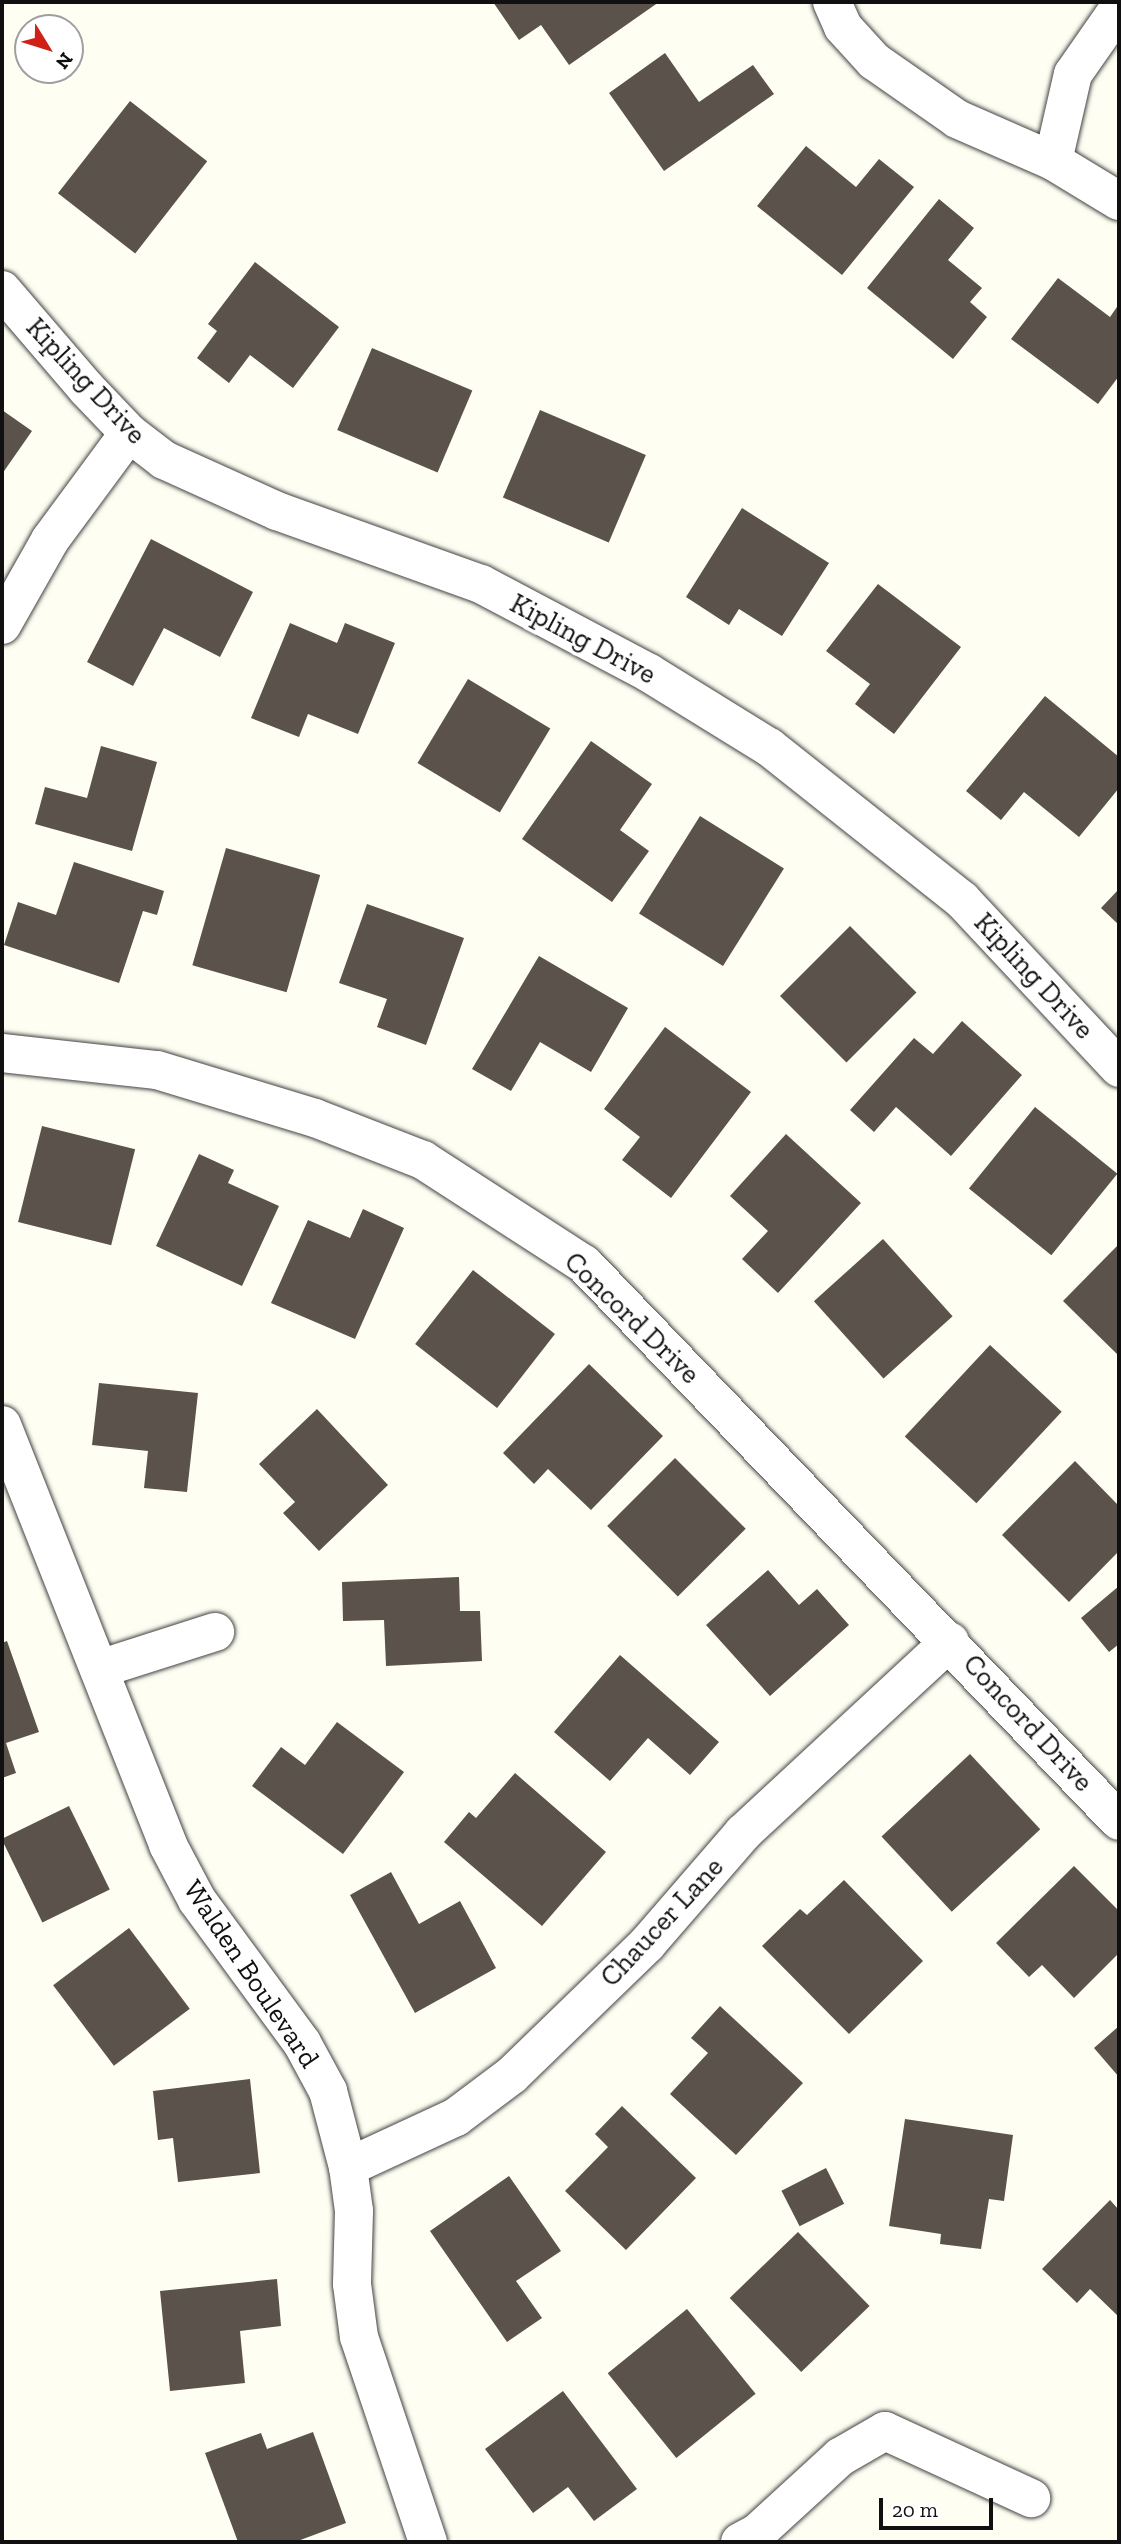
<!DOCTYPE html>
<style>
body{margin:0}
#map{position:relative;width:1121px;height:2544px;overflow:hidden;background:#fffef3;font-family:"Zilla Slab",serif}
div>[style]{position:absolute}
.building>*{inset:0;background:#5a524b;transform-origin:0 0}
.roads{filter:drop-shadow(0 0 2px #434343) drop-shadow(0 0 2px #434343)}
.street>*{height:38px;margin:-19px;padding:0 19px;transform-origin:19px;border-radius:19px;background:#fff}
span{translate:-50% -50%;white-space:nowrap;text-align:center;line-height:1.15;-webkit-text-stroke:7px #fff;paint-order:stroke}
.street-label{font-size:28px;color:#101010}
.frame{position:absolute;inset:0;border:4px solid #101010;pointer-events:none}
.north{position:absolute;left:14px;top:14px;width:70px;height:70px;box-sizing:border-box;background:#fff;border:2px solid #9f9f9f;border-radius:50%;rotate:128deg;font-size:19px;font-weight:700;line-height:28px;text-align:center;color:#101010}
.north::after{content:'';display:block;margin:auto;width:24px;height:32px;background:#d02118;clip-path:polygon(50% 0,100% 100%,50% 72%,0 100%)}
.scale{position:absolute;left:879px;top:2498px;width:114px;height:32px;box-sizing:border-box;border:4px solid #101010;border-top:0;padding-left:9px;font-size:21px;line-height:24px;white-space:nowrap;color:#101010;-webkit-text-stroke:5px #fff;paint-order:stroke}
</style>
<div id="map">
<div class="building">
<i style="clip-path:polygon(493px 2px,659px 2px,569px 65px,541px 25px,519px 40px)"></i>
<i style="clip-path:polygon(665px 53px,699px 102px,753px 65px,774px 94px,664px 171px,609px 93px)"></i>
<i style="left:130px;top:101px;width:98px;height:117px;rotate:38deg"></i>
<i style="clip-path:polygon(806px 146px,856px 187px,879px 159px,914px 187px,842px 275px,757px 206px)"></i>
<i style="clip-path:polygon(939px 199px,974px 228px,948px 260px,982px 288px,970px 302px,987px 317px,953px 359px,867px 288px)"></i>
<i style="clip-path:polygon(255px 262px,339px 327px,293px 388px,250px 355px,229px 383px,197px 358px,217px 331px,208px 324px)"></i>
<i style="clip-path:polygon(1058px 278px,1110px 317px,1119px 304px,1119px 376px,1098px 404px,1011px 339px)"></i>
<i style="left:372px;top:348px;width:109px;height:89px;rotate:23deg"></i>
<i style="clip-path:polygon(2px 410px,32px 431px,2px 474px)"></i>
<i style="left:540px;top:410px;width:115px;height:95px;rotate:23deg"></i>
<i style="clip-path:polygon(742px 508px,829px 563px,782px 636px,739px 609px,729px 625px,686px 597px)"></i>
<i style="clip-path:polygon(151px 539px,253px 592px,220px 657px,164px 628px,133px 686px,87px 662px)"></i>
<i style="clip-path:polygon(878px 584px,961px 647px,894px 734px,855px 704px,870px 684px,826px 651px)"></i>
<i style="clip-path:polygon(290px 623px,337px 643px,345px 623px,395px 643px,358px 734px,308px 714px,299px 737px,251px 718px)"></i>
<i style="left:468px;top:679px;width:96px;height:98px;rotate:31deg"></i>
<i style="clip-path:polygon(1045px 696px,1119px 757px,1119px 788px,1079px 837px,1024px 792px,1001px 820px,966px 791px)"></i>
<i style="clip-path:polygon(591px 741px,652px 784px,620px 830px,649px 851px,612px 902px,522px 839px)"></i>
<i style="clip-path:polygon(101px 746px,157px 762px,132px 851px,35px 824px,45px 787px,87px 798px)"></i>
<i style="left:700px;top:816px;width:99px;height:115px;rotate:32deg"></i>
<i style="left:226px;top:848px;width:98px;height:122px;rotate:16deg"></i>
<i style="clip-path:polygon(74px 862px,164px 891px,157px 915px,143px 911px,119px 983px,4px 945px,18px 902px,56px 915px)"></i>
<i style="clip-path:polygon(1119px 889px,1119px 925px,1101px 908px)"></i>
<i style="clip-path:polygon(367px 904px,464px 938px,426px 1045px,377px 1027px,387px 999px,339px 983px)"></i>
<i style="left:850px;top:926px;width:94px;height:99px;rotate:45deg"></i>
<i style="clip-path:polygon(539px 956px,628px 1008px,591px 1072px,540px 1042px,511px 1091px,472px 1069px)"></i>
<i style="clip-path:polygon(962px 1021px,1022px 1075px,951px 1156px,896px 1107px,874px 1132px,850px 1110px,914px 1038px,933px 1054px)"></i>
<i style="clip-path:polygon(665px 1027px,751px 1092px,671px 1198px,622px 1160px,640px 1137px,604px 1109px)"></i>
<i style="left:1035px;top:1107px;width:106px;height:105px;rotate:39deg"></i>
<i style="left:42px;top:1126px;width:96px;height:99px;rotate:14deg"></i>
<i style="clip-path:polygon(786px 1134px,861px 1203px,778px 1293px,742px 1259px,768px 1231px,730px 1196px)"></i>
<i style="clip-path:polygon(199px 1154px,234px 1170px,228px 1183px,279px 1206px,242px 1286px,156px 1246px)"></i>
<i style="clip-path:polygon(363px 1209px,404px 1228px,355px 1339px,271px 1303px,308px 1220px,350px 1238px)"></i>
<i style="left:883px;top:1239px;width:104px;height:93px;rotate:48deg"></i>
<i style="clip-path:polygon(1119px 1244px,1119px 1356px,1063px 1301px)"></i>
<i style="left:473px;top:1270px;width:104px;height:94px;rotate:38deg"></i>
<i style="left:990px;top:1345px;width:98px;height:125px;rotate:43deg"></i>
<i style="clip-path:polygon(589px 1364px,663px 1436px,591px 1510px,548px 1469px,534px 1484px,503px 1453px)"></i>
<i style="clip-path:polygon(99px 1383px,198px 1393px,187px 1492px,144px 1488px,148px 1451px,92px 1445px)"></i>
<i style="clip-path:polygon(317px 1409px,388px 1485px,319px 1551px,283px 1513px,295px 1502px,259px 1464px)"></i>
<i style="left:675px;top:1458px;width:100px;height:96px;rotate:45deg"></i>
<i style="clip-path:polygon(1075px 1461px,1119px 1506px,1119px 1551px,1069px 1602px,1002px 1535px)"></i>
<i style="clip-path:polygon(768px 1570px,799px 1605px,817px 1589px,849px 1625px,770px 1696px,706px 1625px)"></i>
<i style="clip-path:polygon(459px 1577px,460px 1611px,480px 1611px,482px 1661px,386px 1666px,384px 1620px,343px 1621px,342px 1582px)"></i>
<i style="clip-path:polygon(1119px 1586px,1119px 1644px,1109px 1652px,1081px 1618px)"></i>
<i style="clip-path:polygon(7px 1641px,39px 1732px,6px 1743px,16px 1773px,2px 1778px,2px 1643px)"></i>
<i style="clip-path:polygon(620px 1655px,719px 1742px,690px 1775px,648px 1738px,610px 1781px,554px 1732px)"></i>
<i style="clip-path:polygon(337px 1722px,404px 1772px,343px 1854px,252px 1786px,281px 1747px,305px 1765px)"></i>
<i style="left:970px;top:1754px;width:103px;height:121px;rotate:47deg"></i>
<i style="clip-path:polygon(515px 1773px,606px 1852px,542px 1926px,444px 1842px,469px 1812px,476px 1818px)"></i>
<i style="left:69px;top:1806px;width:93px;height:75px;rotate:64deg"></i>
<i style="clip-path:polygon(1074px 1866px,1119px 1911px,1119px 1953px,1074px 1998px,1042px 1965px,1029px 1977px,996px 1943px)"></i>
<i style="clip-path:polygon(391px 1872px,419px 1924px,460px 1901px,496px 1968px,415px 2013px,350px 1895px)"></i>
<i style="clip-path:polygon(844px 1880px,923px 1961px,849px 2034px,762px 1946px,800px 1909px,807px 1915px)"></i>
<i style="left:129px;top:1928px;width:101px;height:95px;rotate:53deg"></i>
<i style="clip-path:polygon(720px 2006px,803px 2083px,736px 2155px,670px 2094px,708px 2053px,691px 2038px)"></i>
<i style="clip-path:polygon(1119px 2026px,1119px 2077px,1094px 2048px)"></i>
<i style="clip-path:polygon(250px 2079px,260px 2173px,178px 2182px,173px 2138px,158px 2140px,153px 2091px)"></i>
<i style="clip-path:polygon(622px 2106px,696px 2178px,626px 2250px,565px 2191px,608px 2147px,595px 2134px)"></i>
<i style="clip-path:polygon(905px 2119px,1013px 2135px,1004px 2201px,989px 2199px,981px 2249px,940px 2244px,941px 2234px,889px 2226px)"></i>
<i style="left:826px;top:2168px;width:40px;height:50px;rotate:63deg"></i>
<i style="clip-path:polygon(509px 2176px,561px 2251px,516px 2281px,542px 2318px,507px 2342px,430px 2231px)"></i>
<i style="clip-path:polygon(1110px 2200px,1119px 2210px,1119px 2317px,1090px 2289px,1077px 2303px,1042px 2269px)"></i>
<i style="left:798px;top:2232px;width:103px;height:95px;rotate:46deg"></i>
<i style="clip-path:polygon(277px 2279px,281px 2326px,240px 2331px,245px 2383px,170px 2391px,160px 2291px)"></i>
<i style="left:687px;top:2309px;width:109px;height:102px;rotate:51deg"></i>
<i style="clip-path:polygon(563px 2391px,637px 2489px,594px 2521px,568px 2487px,533px 2513px,485px 2449px)"></i>
<i style="clip-path:polygon(313px 2432px,346px 2523px,295px 2542px,238px 2542px,205px 2453px,261px 2433px,267px 2449px)"></i>
</div>
<div class="roads">
<div class="street">
<i style="left:832px;top:2px;width:27px;rotate:66deg"></i>
<i style="left:843px;top:27px;width:46px;rotate:47.6deg"></i>
<i style="left:874px;top:61px;width:101px;rotate:34.9deg"></i>
<i style="left:957px;top:119px;width:105px;rotate:23.6deg"></i>
<i style="left:1053px;top:161px;width:77px;rotate:31.2deg"></i>
<i style="left:1053px;top:161px;width:89px;rotate:-77.1deg"></i>
<i style="left:1073px;top:74px;width:80px;rotate:-55.1deg"></i>
<i style="left:2px;top:290px;width:129px;rotate:49.4deg"></i>
<i style="left:86px;top:388px;width:62px;rotate:46.3deg"></i>
<i style="left:129px;top:433px;width:44px;rotate:37.6deg"></i>
<i style="left:164px;top:460px;width:124px;rotate:24.3deg"></i>
<i style="left:277px;top:511px;width:217px;rotate:19.7deg"></i>
<i style="left:481px;top:584px;width:190px;rotate:27.9deg"></i>
<i style="left:649px;top:673px;width:141px;rotate:31.7deg"></i>
<i style="left:769px;top:747px;width:246px;rotate:38.4deg"></i>
<i style="left:962px;top:900px;width:230px;rotate:46.9deg"></i>
<i style="left:2px;top:625px;width:98px;rotate:-60.5deg"></i>
<i style="left:50px;top:540px;width:133px;rotate:-53.6deg"></i>
<i style="left:2px;top:1053px;width:156px;rotate:6.3deg"></i>
<i style="left:157px;top:1070px;width:165px;rotate:16.9deg"></i>
<i style="left:315px;top:1118px;width:116px;rotate:21.3deg"></i>
<i style="left:423px;top:1160px;width:192px;rotate:32.9deg"></i>
<i style="left:584px;top:1264px;width:772px;rotate:46.15deg"></i>
<i style="left:2px;top:1425px;width:452px;rotate:68.4deg"></i>
<i style="left:168px;top:1845px;width:62px;rotate:62.2deg"></i>
<i style="left:197px;top:1900px;width:177px;rotate:53.7deg"></i>
<i style="left:302px;top:2043px;width:55px;rotate:61.6deg"></i>
<i style="left:328px;top:2091px;width:79px;rotate:75.3deg"></i>
<i style="left:348px;top:2167px;width:44px;rotate:82.2deg"></i>
<i style="left:354px;top:2211px;width:73px;rotate:91.6deg"></i>
<i style="left:352px;top:2284px;width:53px;rotate:82.5deg"></i>
<i style="left:359px;top:2337px;width:216px;rotate:71.4deg"></i>
<i style="left:99px;top:1669px;width:122px;rotate:-17.7deg"></i>
<i style="left:348px;top:2167px;width:119px;rotate:-24.8deg"></i>
<i style="left:456px;top:2117px;width:70px;rotate:-36.9deg"></i>
<i style="left:512px;top:2075px;width:188px;rotate:-44.1deg"></i>
<i style="left:647px;top:1944px;width:147px;rotate:-49.1deg"></i>
<i style="left:743px;top:1833px;width:282px;rotate:-42.8deg"></i>
<i style="left:740px;top:2542px;width:19px;rotate:-28deg"></i>
<i style="left:757px;top:2533px;width:113px;rotate:-42.5deg"></i>
<i style="left:840px;top:2457px;width:52px;rotate:-30deg"></i>
<i style="left:885px;top:2431px;width:161px;rotate:24.7deg"></i>
</div>
</div>
<div class="street-label">
<span style="left:86px;top:381px;rotate:47deg">Kipling Drive</span>
<span style="left:583px;top:639px;rotate:28deg">Kipling Drive</span>
<span style="left:1034px;top:976px;rotate:47deg">Kipling Drive</span>
<span style="left:632px;top:1318px;rotate:44deg">Concord Drive</span>
<span style="left:1028px;top:1723px;rotate:47deg">Concord Drive</span>
<span style="left:662px;top:1922px;rotate:-47deg">Chaucer Lane</span>
<span style="left:251px;top:1974px;rotate:56deg">Walden Boulevard</span>
</div>
<div class="frame"></div>
<div class="north">N</div>
<div class="scale">20 m</div>
</div>
